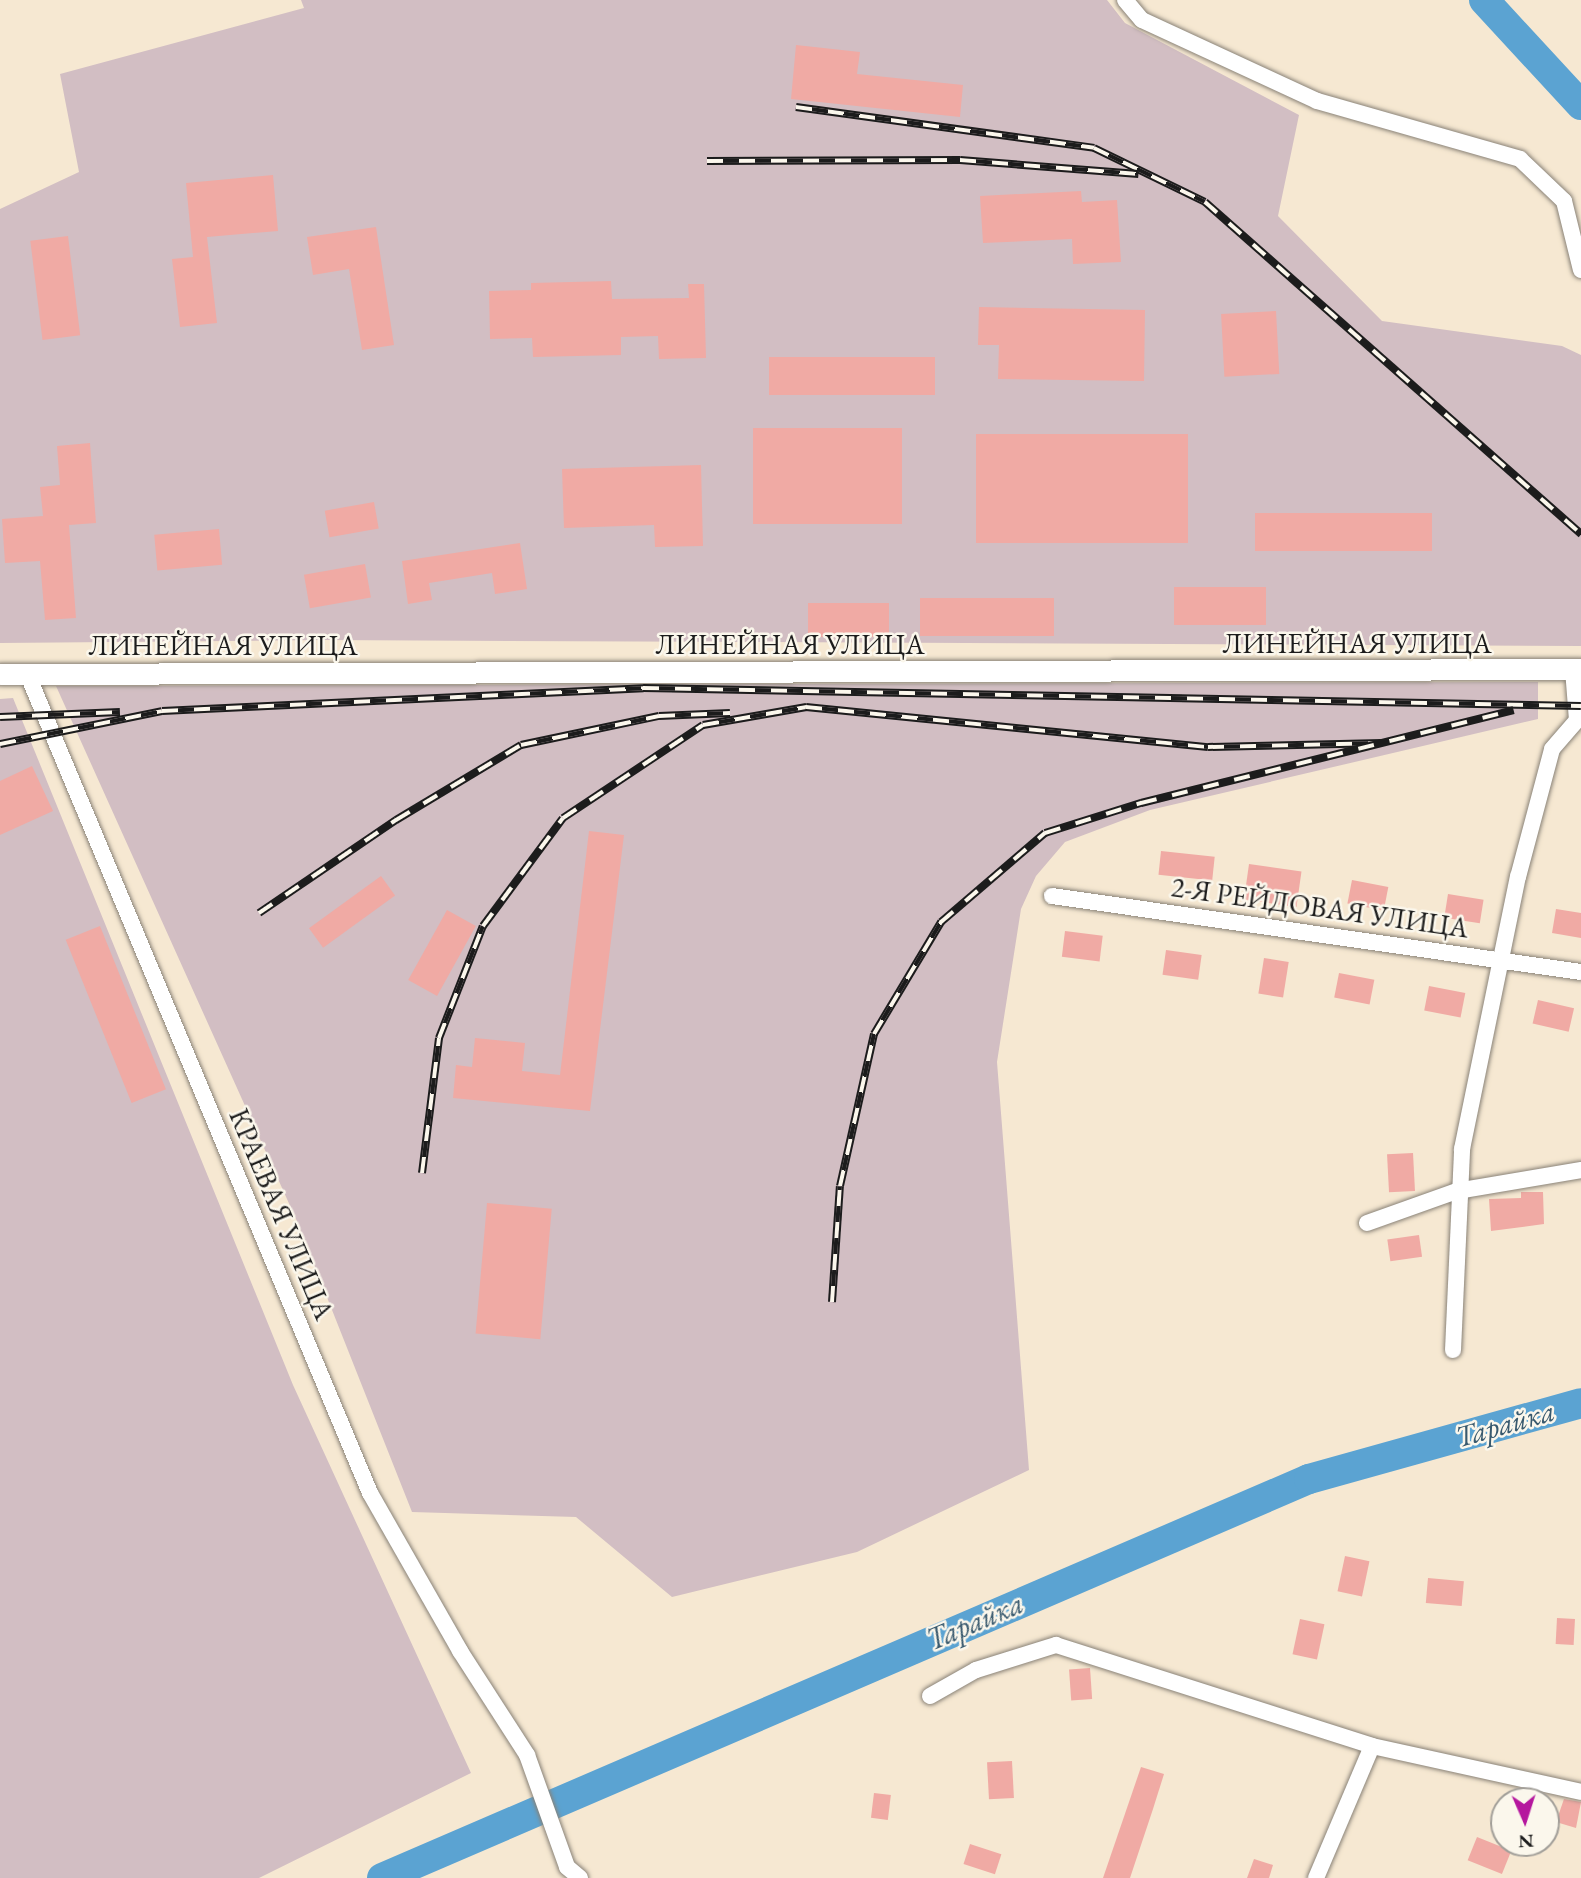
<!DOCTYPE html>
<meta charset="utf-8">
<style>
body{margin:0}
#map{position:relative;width:1581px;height:1878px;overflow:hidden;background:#f6e8d2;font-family:"EB Garamond",serif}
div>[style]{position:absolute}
.industrial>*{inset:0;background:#d2bec3}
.river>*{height:30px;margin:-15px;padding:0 15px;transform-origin:15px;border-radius:15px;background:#5ba3d2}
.building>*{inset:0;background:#f0aaa4;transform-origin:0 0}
.roads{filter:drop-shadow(0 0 2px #898277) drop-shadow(0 0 2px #898277)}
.street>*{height:16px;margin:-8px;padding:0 8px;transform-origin:8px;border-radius:8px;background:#fff}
.secondary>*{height:21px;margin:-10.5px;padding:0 10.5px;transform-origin:10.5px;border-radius:10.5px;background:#fff}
.rail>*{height:8px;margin-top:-4px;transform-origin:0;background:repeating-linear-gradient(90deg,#fbf7ec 0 16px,#1c1c1c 0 32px);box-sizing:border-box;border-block:2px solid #1c1c1c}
span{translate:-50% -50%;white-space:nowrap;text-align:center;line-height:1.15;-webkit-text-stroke:5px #fbf7ec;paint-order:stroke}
.street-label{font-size:28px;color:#1c1c1c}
.water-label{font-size:30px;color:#38596e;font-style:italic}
.north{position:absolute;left:1490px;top:1787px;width:70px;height:70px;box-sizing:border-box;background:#fbf7ec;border:2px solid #a29f99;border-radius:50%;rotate:177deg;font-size:19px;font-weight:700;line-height:28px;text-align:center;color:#1c1c1c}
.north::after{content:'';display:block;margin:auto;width:24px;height:32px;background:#b5179e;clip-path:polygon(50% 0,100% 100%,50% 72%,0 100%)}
</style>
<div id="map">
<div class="industrial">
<i style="clip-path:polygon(301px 0,1107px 0,1125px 23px,1299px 115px,1278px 216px,1382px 321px,1562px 346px,1581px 355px,1581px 646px,324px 640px,0 643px,0 209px,79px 172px,60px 74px,304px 8px)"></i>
<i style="clip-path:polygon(1538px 682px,1538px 719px,1150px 810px,1065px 842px,1036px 876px,1021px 909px,997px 1062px,1029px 1470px,857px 1552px,672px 1597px,576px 1517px,412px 1512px,296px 1219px,56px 686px)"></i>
<i style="clip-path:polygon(13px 698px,293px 1385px,471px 1773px,259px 1878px,0 1878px,0 699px)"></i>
</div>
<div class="river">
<i style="left:1484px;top:0;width:143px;rotate:47.3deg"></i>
<i style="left:382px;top:1878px;width:1009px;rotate:-23.29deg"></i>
<i style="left:1309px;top:1479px;width:282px;rotate:-15.6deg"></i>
</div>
<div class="building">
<i style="clip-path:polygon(796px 45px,860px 52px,857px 74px,963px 85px,960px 117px,791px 99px)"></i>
<i style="clip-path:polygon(273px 175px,278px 231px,207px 237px,217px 323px,180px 327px,172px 259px,193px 257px,186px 183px)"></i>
<i style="clip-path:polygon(1081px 191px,1082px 202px,1117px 200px,1121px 262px,1073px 264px,1072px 239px,983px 243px,980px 196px)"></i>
<i style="clip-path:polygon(376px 227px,394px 345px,362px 350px,349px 269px,313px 275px,307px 237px)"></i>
<i style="left:68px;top:236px;width:100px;height:38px;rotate:83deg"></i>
<i style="clip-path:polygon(611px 281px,612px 299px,689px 298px,688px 284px,704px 284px,706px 358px,659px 359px,658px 336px,621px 337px,621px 355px,533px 357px,532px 338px,490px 339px,489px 291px,531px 290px,531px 283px)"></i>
<i style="clip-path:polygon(979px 307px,1145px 310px,1144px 381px,998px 379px,999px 345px,978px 345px)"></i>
<i style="left:1276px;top:311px;width:63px;height:55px;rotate:87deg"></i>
<i style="left:769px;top:357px;width:166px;height:38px"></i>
<i style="left:753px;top:428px;width:149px;height:96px"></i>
<i style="left:976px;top:434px;width:212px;height:109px"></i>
<i style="clip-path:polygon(90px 443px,96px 523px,69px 525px,76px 618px,45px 620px,40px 561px,5px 563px,2px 519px,43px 516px,40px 487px,60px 485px,57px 446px)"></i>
<i style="clip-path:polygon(701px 465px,703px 546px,655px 547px,654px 525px,564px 528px,562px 469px)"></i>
<i style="left:374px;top:502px;width:27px;height:50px;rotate:80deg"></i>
<i style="left:1432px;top:513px;width:38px;height:177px;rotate:90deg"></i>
<i style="left:219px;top:529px;width:36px;height:65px;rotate:85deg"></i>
<i style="clip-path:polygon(520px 543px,527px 589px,495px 594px,492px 573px,429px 583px,432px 600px,408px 604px,402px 561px)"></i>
<i style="left:365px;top:564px;width:34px;height:62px;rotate:80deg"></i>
<i style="left:1174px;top:587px;width:92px;height:38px"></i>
<i style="left:1054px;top:598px;width:38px;height:134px;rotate:90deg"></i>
<i style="left:808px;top:603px;width:81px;height:34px"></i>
<i style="clip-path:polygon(32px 766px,53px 811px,0 835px,0 781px)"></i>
<i style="clip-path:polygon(589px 831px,624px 835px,590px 1111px,453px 1098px,456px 1065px,472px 1067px,475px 1038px,525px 1043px,522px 1071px,560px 1075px)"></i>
<i style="left:1161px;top:851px;width:54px;height:24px;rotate:6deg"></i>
<i style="left:1249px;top:864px;width:53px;height:36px;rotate:8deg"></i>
<i style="left:381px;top:876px;width:24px;height:89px;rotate:54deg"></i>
<i style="left:1352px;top:880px;width:37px;height:24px;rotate:11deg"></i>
<i style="left:1448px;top:894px;width:36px;height:24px;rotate:9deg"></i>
<i style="clip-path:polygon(1556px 909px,1581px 913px,1581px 938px,1552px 933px)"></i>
<i style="left:447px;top:910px;width:33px;height:80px;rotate:29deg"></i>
<i style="left:100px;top:926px;width:176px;height:37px;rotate:68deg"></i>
<i style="left:1065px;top:931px;width:38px;height:26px;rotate:7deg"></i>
<i style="left:1166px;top:950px;width:36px;height:25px;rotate:8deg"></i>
<i style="left:1264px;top:958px;width:25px;height:36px;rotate:9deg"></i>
<i style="left:1339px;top:973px;width:36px;height:25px;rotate:11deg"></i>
<i style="left:1429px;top:986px;width:37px;height:25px;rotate:11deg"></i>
<i style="left:1538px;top:1000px;width:37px;height:24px;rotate:13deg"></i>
<i style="left:1413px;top:1153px;width:38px;height:26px;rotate:87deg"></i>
<i style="clip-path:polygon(1521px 1192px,1543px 1192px,1544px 1224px,1491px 1231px,1489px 1199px,1521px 1198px)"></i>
<i style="left:487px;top:1203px;width:65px;height:131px;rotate:5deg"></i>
<i style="left:1419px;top:1235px;width:22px;height:32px;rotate:82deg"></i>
<i style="left:1345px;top:1556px;width:25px;height:36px;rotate:12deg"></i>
<i style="left:1428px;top:1578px;width:36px;height:25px;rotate:5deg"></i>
<i style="left:1557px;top:1618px;width:18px;height:26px;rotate:3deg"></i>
<i style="left:1300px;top:1619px;width:25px;height:36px;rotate:12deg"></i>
<i style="left:1090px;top:1668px;width:31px;height:21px;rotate:86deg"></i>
<i style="left:1012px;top:1761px;width:37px;height:25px;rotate:87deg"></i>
<i style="clip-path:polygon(1141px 1767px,1164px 1774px,1153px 1809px,1130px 1878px,1103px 1878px)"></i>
<i style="left:874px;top:1793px;width:17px;height:25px;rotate:7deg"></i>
<i style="clip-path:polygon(1564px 1799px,1581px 1802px,1576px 1828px,1556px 1822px)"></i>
<i style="left:1477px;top:1837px;width:37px;height:25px;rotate:22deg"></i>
<i style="left:970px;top:1844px;width:33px;height:21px;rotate:18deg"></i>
<i style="clip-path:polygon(1254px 1859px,1273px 1865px,1269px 1878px,1247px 1878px)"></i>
</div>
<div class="roads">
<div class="street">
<i style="left:1125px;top:0;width:26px;rotate:50deg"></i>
<i style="left:1142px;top:20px;width:193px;rotate:24.8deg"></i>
<i style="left:1317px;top:101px;width:211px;rotate:15.9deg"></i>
<i style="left:1520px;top:159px;width:61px;rotate:43.7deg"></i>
<i style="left:1564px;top:201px;width:71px;rotate:76.2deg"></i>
<i style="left:27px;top:673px;width:889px;rotate:67.3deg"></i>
<i style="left:370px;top:1493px;width:182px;rotate:60.3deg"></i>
<i style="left:460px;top:1651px;width:124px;rotate:57.2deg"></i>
<i style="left:527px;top:1755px;width:119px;rotate:70.3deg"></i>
<i style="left:567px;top:1867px;width:17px;rotate:40deg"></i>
<i style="left:1052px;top:896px;width:534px;rotate:8.18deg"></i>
<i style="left:1367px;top:1223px;width:96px;rotate:-19.6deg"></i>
<i style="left:1457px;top:1191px;width:126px;rotate:-9.6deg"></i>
<i style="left:1453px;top:1350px;width:201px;rotate:-87.4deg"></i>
<i style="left:1462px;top:1149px;width:278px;rotate:-78.4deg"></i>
<i style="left:1518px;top:877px;width:132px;rotate:-75.1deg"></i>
<i style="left:1552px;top:749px;width:38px;rotate:-49deg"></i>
<i style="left:1577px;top:720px;width:51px;rotate:-94.5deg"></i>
<i style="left:930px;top:1696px;width:53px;rotate:-29.5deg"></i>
<i style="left:976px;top:1670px;width:84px;rotate:-17.4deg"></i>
<i style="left:1056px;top:1645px;width:332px;rotate:17.7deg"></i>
<i style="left:1316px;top:1878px;width:143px;rotate:-67deg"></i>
<i style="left:1372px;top:1746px;width:214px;rotate:12.4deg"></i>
</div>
<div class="secondary">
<i style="left:0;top:674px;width:1581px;rotate:-0.18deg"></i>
</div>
</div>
<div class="rail">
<i style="left:796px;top:107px;width:301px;rotate:7.8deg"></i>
<i style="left:1094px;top:148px;width:123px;rotate:25.9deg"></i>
<i style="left:1205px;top:202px;width:502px;rotate:41.44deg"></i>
<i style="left:707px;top:161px;width:253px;rotate:-0.2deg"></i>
<i style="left:960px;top:160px;width:179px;rotate:4.5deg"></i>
<i style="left:0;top:717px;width:120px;rotate:-2.4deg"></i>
<i style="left:0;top:744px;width:165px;rotate:-11.5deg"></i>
<i style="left:162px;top:711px;width:482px;rotate:-2.7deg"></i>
<i style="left:643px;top:688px;width:938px;rotate:1.1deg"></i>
<i style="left:259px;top:913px;width:166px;rotate:-34.2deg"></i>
<i style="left:396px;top:820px;width:146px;rotate:-31deg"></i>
<i style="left:521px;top:745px;width:141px;rotate:-11.9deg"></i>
<i style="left:659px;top:716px;width:71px;rotate:-2.4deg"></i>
<i style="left:422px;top:1173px;width:136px;rotate:-82.8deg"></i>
<i style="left:439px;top:1038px;width:120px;rotate:-68.6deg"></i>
<i style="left:483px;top:926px;width:134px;rotate:-53.5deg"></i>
<i style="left:563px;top:818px;width:168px;rotate:-33.6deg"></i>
<i style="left:703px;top:725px;width:105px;rotate:-9.9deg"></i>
<i style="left:806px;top:707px;width:404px;rotate:5.7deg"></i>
<i style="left:1208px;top:747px;width:174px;rotate:-1.3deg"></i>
<i style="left:832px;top:1302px;width:116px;rotate:-86.1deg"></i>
<i style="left:840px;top:1186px;width:156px;rotate:-77.4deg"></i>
<i style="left:874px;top:1034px;width:131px;rotate:-59.1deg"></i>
<i style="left:941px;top:922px;width:137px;rotate:-40.6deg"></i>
<i style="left:1045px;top:833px;width:101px;rotate:-17.4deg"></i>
<i style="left:1141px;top:803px;width:384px;rotate:-14deg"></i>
</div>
<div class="street-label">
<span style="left:1357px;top:643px">ЛИНЕЙНАЯ УЛИЦА</span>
<span style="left:790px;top:644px">ЛИНЕЙНАЯ УЛИЦА</span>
<span style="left:223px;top:645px">ЛИНЕЙНАЯ УЛИЦА</span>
<span style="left:1320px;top:907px;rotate:8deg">2-Я РЕЙДОВАЯ УЛИЦА</span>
<span style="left:282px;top:1214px;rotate:67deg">КРАЕВАЯ УЛИЦА</span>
</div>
<div class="water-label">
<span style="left:1505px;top:1424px;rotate:-16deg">Тарайка</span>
<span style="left:975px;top:1622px;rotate:-23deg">Тарайка</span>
</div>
<div class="north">N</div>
</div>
